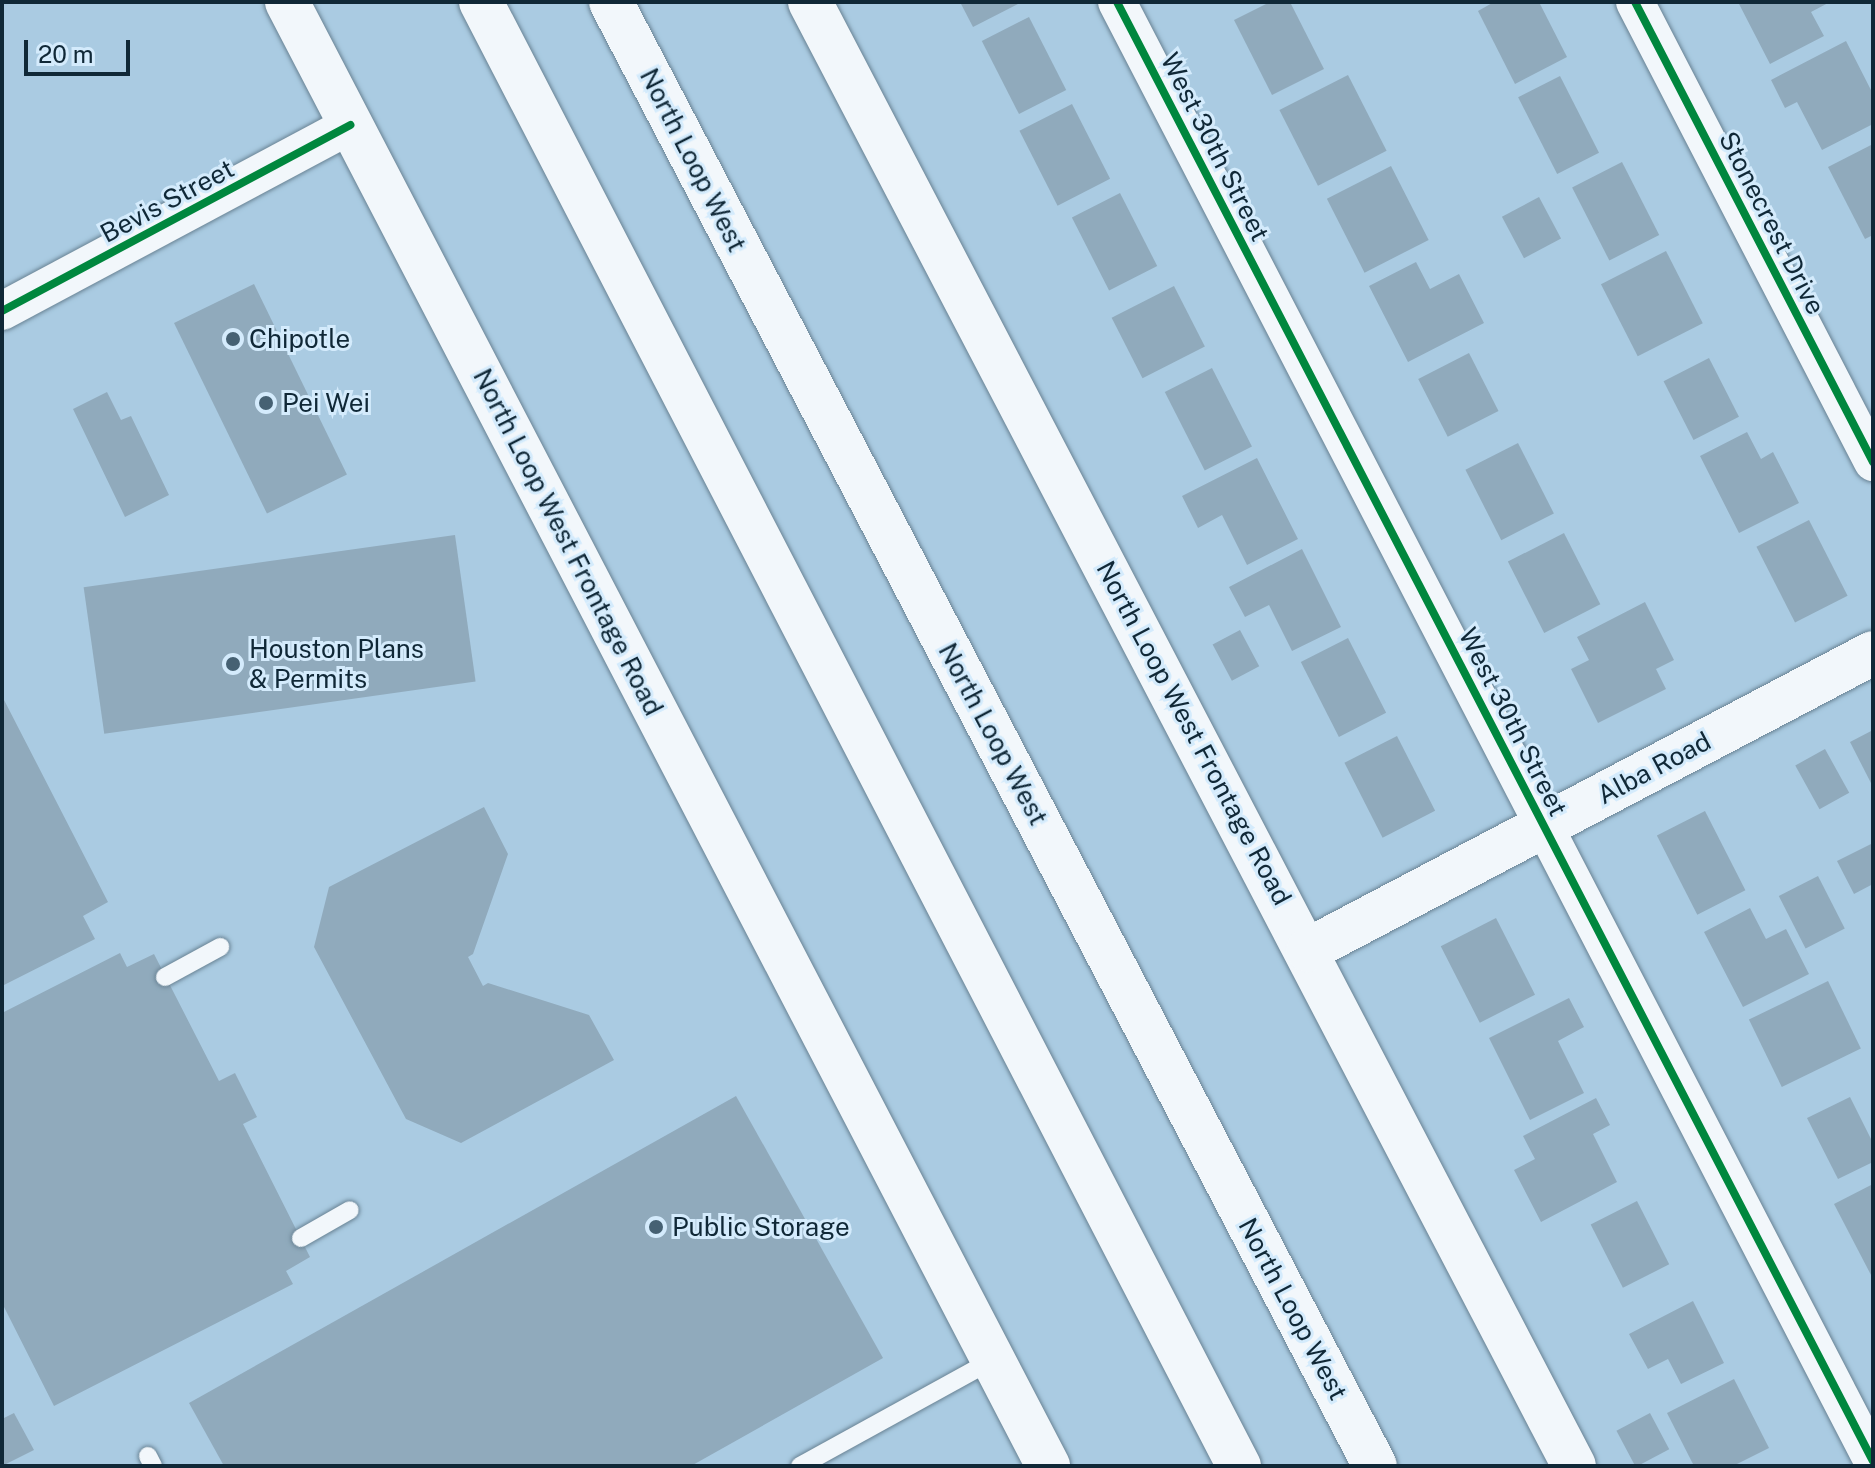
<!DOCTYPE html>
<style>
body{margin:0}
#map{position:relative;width:1875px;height:1468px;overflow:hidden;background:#aacbe2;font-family:"Public Sans",sans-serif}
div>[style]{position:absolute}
.building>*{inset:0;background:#90aabc;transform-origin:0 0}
.roads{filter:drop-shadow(0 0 2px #688293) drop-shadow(0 0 2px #688293)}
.lane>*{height:18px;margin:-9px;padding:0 9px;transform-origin:9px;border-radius:9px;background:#f2f7fb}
.street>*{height:38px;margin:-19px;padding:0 19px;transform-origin:19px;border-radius:19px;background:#f2f7fb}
.secondary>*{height:44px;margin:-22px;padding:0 22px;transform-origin:22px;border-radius:22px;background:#f2f7fb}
.highway>*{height:44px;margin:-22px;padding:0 22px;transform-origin:22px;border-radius:22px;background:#f2f7fb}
.cycleway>*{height:8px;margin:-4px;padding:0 4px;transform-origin:4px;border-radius:4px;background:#00873e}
.dots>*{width:22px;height:22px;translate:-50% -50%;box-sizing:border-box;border:4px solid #d4ebfc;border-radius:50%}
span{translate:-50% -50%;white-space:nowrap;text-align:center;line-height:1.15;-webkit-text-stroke:6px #d4ebfc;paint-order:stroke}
.street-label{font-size:26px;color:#102837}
.poi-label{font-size:26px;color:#102837}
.left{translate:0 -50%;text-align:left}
.frame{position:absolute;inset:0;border:4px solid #102837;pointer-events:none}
.scale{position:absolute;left:24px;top:40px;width:106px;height:36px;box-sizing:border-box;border:4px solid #102837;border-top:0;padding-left:10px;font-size:24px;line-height:28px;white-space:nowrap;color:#102837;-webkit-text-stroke:6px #d4ebfc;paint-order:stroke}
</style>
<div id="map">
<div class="building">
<i style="clip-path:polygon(960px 2px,1022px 2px,973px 27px)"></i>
<i style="clip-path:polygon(1270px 2px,1290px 2px,1324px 69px,1272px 95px,1234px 20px)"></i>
<i style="clip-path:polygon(1494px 2px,1539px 2px,1567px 57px,1515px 84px,1478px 11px)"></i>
<i style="clip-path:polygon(1738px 2px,1830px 2px,1811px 12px,1824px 36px,1770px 64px)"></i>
<i style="left:1029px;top:17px;width:82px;height:53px;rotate:63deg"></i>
<i style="clip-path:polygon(1846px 41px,1873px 94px,1873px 124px,1822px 150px,1797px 102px,1785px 108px,1771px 80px)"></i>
<i style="left:1348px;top:75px;width:85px;height:77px;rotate:63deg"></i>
<i style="left:1560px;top:76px;width:86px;height:47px;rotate:63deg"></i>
<i style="left:1072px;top:104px;width:84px;height:59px;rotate:63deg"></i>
<i style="clip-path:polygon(1873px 144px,1873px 235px,1865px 239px,1828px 167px)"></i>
<i style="left:1622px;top:162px;width:82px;height:56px;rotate:63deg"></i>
<i style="left:1391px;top:166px;width:83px;height:72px;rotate:63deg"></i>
<i style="left:1120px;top:193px;width:82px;height:54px;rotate:63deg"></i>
<i style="left:1539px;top:197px;width:47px;height:42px;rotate:62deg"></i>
<i style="left:1666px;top:251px;width:81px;height:73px;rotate:63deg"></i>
<i style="clip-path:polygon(1416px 262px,1430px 289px,1459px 274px,1484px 323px,1408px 362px,1369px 286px)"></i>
<i style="left:254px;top:284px;width:212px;height:89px;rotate:64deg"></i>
<i style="left:1174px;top:286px;width:68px;height:70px;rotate:63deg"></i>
<i style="left:1469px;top:353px;width:65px;height:57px;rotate:63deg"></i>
<i style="left:1709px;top:358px;width:66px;height:51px;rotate:63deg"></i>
<i style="left:1212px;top:368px;width:88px;height:53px;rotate:63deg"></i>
<i style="clip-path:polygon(107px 392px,121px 420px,131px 416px,169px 495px,125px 517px,73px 409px)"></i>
<i style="clip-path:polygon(1747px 432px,1761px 459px,1773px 452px,1799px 503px,1739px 533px,1700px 456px)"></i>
<i style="left:1518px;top:443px;width:79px;height:59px;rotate:63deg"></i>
<i style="clip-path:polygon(1257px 458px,1298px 539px,1247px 565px,1222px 515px,1198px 528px,1182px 496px)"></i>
<i style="left:1809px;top:520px;width:85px;height:59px;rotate:63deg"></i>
<i style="left:1564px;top:533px;width:80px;height:63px;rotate:63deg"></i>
<i style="left:455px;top:535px;width:148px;height:375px;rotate:82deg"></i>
<i style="clip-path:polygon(1302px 549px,1341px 627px,1292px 651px,1269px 605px,1245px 617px,1229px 587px)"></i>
<i style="clip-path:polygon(1645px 602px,1674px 660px,1656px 669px,1666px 689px,1598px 723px,1571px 669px,1589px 660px,1577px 637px)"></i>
<i style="left:1240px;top:630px;width:41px;height:31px;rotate:62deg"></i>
<i style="left:1348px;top:638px;width:84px;height:53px;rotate:63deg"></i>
<i style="clip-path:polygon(2px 696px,108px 902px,83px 916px,95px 939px,2px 986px)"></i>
<i style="clip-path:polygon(1873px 730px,1873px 787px,1850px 742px)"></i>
<i style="left:1397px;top:736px;width:84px;height:59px;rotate:63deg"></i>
<i style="left:1825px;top:749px;width:50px;height:34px;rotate:61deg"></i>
<i style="clip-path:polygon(484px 807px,508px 854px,473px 954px,468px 957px,483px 986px,488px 983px,589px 1015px,614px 1060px,461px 1143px,406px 1119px,314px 947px,329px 887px)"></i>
<i style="left:1705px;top:811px;width:89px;height:54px;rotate:63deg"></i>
<i style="clip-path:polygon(1873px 843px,1873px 884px,1854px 894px,1837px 861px)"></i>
<i style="left:1818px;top:876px;width:59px;height:44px;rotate:63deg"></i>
<i style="clip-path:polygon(1750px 908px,1766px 939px,1786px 929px,1809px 974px,1743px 1007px,1704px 932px)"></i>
<i style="left:1496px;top:918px;width:86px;height:62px;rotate:63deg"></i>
<i style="clip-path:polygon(120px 953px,127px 967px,154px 954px,219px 1081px,235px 1073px,257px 1117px,243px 1124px,310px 1257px,286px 1271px,293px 1284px,54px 1406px,2px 1303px,2px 1013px)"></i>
<i style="left:1828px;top:981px;width:75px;height:88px;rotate:64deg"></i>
<i style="clip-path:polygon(1569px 998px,1584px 1027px,1558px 1041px,1584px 1093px,1530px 1120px,1489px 1038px)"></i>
<i style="clip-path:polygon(736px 1096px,883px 1358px,691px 1466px,224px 1466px,189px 1403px)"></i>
<i style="clip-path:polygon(1850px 1097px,1873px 1143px,1873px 1162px,1838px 1179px,1807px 1118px)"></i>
<i style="clip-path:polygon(1596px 1098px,1610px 1125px,1593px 1134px,1617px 1182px,1541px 1222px,1514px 1170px,1535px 1159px,1523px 1136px)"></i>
<i style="clip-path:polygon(1873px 1184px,1873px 1274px,1871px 1275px,1834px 1204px)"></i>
<i style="left:1637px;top:1201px;width:71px;height:52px;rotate:63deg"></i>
<i style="clip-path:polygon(1693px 1301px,1724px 1363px,1681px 1384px,1668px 1359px,1648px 1369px,1629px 1334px)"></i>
<i style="clip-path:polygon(1734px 1379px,1769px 1448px,1733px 1466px,1694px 1466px,1667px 1413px)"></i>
<i style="clip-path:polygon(14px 1413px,34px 1450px,2px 1466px,2px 1419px)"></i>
<i style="left:1650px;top:1413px;width:41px;height:38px;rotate:62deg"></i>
</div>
<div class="roads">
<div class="lane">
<i style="left:165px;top:977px;width:63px;rotate:-28.6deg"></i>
<i style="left:301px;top:1238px;width:56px;rotate:-29.7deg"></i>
<i style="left:148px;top:1456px;width:11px;rotate:63deg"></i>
<i style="left:800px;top:1466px;width:220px;rotate:-28.8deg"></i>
</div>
<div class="street">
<i style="left:1117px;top:2px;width:1643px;rotate:62.61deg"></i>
<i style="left:1635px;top:2px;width:518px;rotate:62.64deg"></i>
<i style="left:2px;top:311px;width:395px;rotate:-28.1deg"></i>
</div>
<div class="secondary">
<i style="left:287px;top:2px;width:1650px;rotate:62.53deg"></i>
<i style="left:810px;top:2px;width:1651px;rotate:62.44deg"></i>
<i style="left:1308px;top:950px;width:638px;rotate:-27.73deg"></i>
</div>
<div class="highway">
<i style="left:481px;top:2px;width:1649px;rotate:62.63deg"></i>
<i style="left:611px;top:2px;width:1651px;rotate:62.44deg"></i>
</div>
</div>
<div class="cycleway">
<i style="left:1117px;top:2px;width:1643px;rotate:62.61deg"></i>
<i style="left:1635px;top:2px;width:518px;rotate:62.64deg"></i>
<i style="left:2px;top:311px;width:395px;rotate:-28.1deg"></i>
</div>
<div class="dots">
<i style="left:233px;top:339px;background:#466173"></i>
<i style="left:266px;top:403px;background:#466173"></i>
<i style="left:233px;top:664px;background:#466173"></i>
<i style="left:656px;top:1227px;background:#466173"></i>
</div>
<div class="street-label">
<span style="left:1215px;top:147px;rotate:63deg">West 30th Street</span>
<span style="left:693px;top:160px;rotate:63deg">North Loop West</span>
<span style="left:167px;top:201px;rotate:-28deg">Bevis Street</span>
<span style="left:1772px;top:223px;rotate:63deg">Stonecrest Drive</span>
<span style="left:568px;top:542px;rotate:63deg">North Loop West Frontage Road</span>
<span style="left:1513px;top:722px;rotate:63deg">West 30th Street</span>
<span style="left:1194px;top:733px;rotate:62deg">North Loop West Frontage Road</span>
<span style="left:993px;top:734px;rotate:62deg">North Loop West</span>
<span style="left:1654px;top:768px;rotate:-28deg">Alba Road</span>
<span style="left:1293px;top:1309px;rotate:62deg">North Loop West</span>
</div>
<div class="poi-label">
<span class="left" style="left:249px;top:339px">Chipotle</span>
<span class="left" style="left:282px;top:403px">Pei Wei</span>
<span class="left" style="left:249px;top:664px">Houston Plans<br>&amp; Permits</span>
<span class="left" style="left:672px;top:1227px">Public Storage</span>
</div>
<div class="frame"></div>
<div class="scale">20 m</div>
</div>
